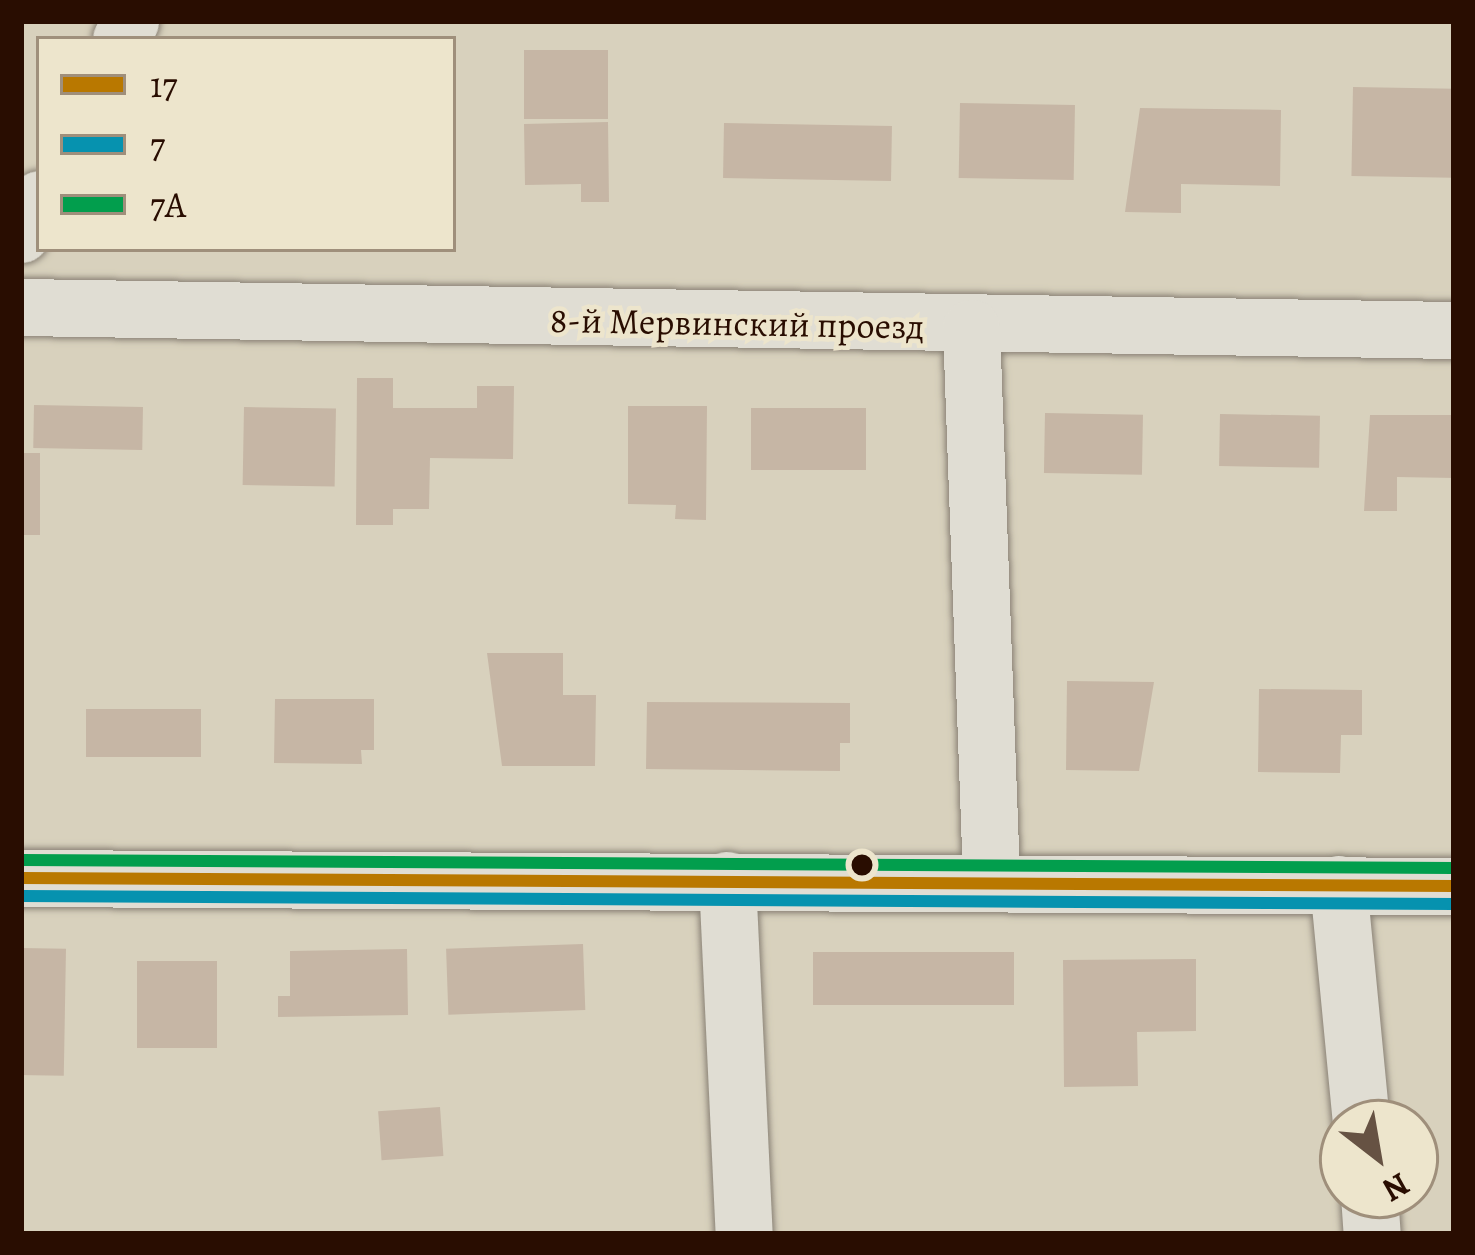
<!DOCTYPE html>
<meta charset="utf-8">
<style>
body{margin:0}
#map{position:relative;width:1475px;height:1255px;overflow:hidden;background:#d8d1bd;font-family:Alegreya,serif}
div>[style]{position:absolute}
.building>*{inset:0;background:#c6b6a5;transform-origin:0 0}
.roads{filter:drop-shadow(0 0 3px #8a8276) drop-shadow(0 0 3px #8a8276)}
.minor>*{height:57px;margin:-28.5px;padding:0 28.5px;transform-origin:28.5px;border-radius:28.5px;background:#e0ddd3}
.bus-1>*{height:12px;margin:-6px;padding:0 6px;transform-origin:6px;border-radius:6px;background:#b97800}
.bus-2>*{height:12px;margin:-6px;padding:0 6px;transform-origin:6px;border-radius:6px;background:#0692af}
.bus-3>*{height:12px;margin:-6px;padding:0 6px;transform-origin:6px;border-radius:6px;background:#029e4d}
.dots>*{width:33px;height:33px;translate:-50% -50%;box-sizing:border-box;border:6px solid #ede5cc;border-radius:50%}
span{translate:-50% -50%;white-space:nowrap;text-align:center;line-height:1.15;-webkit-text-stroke:9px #ede5cc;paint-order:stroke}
.street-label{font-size:36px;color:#290d01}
.frame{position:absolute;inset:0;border:24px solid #290d01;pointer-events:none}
.legend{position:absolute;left:36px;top:36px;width:420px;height:216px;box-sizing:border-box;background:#ede5cc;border:3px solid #9f8f7b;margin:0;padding:15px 21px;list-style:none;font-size:36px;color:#290d01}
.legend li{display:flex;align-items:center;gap:24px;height:60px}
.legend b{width:60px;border:3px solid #9f8f7b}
.north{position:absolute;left:1319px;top:1099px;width:120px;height:120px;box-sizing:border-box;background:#ede5cc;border:3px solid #9f8f7b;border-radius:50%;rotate:149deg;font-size:33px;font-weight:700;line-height:48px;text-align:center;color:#290d01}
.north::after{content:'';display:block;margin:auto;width:42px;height:54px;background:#665243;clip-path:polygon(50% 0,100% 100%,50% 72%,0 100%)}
</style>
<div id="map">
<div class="building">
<i style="left:524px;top:50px;width:84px;height:69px"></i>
<i style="left:1353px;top:87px;width:101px;height:89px;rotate:1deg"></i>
<i style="left:960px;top:103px;width:115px;height:75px;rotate:1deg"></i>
<i style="clip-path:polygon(1140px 108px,1281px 110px,1280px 186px,1181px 184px,1181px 213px,1125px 212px)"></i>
<i style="clip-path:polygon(608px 122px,609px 202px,581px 202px,581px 184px,525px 185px,524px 124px)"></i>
<i style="left:724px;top:123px;width:168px;height:55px;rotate:1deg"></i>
<i style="clip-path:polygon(357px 378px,393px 378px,393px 408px,477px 408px,477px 386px,514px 386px,513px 459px,430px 458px,429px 509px,393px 509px,393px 525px,356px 525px)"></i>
<i style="left:34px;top:405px;width:109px;height:43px;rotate:1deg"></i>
<i style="clip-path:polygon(628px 406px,707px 406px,706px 520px,675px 519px,676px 505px,628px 504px)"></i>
<i style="left:244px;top:407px;width:92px;height:78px;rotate:1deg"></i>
<i style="left:751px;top:408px;width:115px;height:62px"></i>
<i style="left:1045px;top:413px;width:98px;height:60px;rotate:1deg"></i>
<i style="left:1220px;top:414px;width:100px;height:52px;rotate:1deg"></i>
<i style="clip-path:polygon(1370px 415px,1454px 415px,1454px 478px,1397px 477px,1397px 511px,1364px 511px)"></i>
<i style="left:21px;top:453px;width:19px;height:82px"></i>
<i style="clip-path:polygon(487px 653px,563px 653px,563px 695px,596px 695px,595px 766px,502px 766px)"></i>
<i style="clip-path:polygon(1067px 681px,1154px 682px,1139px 771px,1066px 770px)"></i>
<i style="clip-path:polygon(1259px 689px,1362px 690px,1362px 735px,1341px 735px,1340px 773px,1258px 772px)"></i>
<i style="clip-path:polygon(275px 699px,374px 699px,374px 750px,361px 750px,362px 764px,274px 763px)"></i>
<i style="clip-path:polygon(647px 702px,850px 703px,850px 743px,840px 743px,840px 771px,646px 769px)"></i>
<i style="left:86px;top:709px;width:115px;height:48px"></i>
<i style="left:583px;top:944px;width:66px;height:137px;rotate:88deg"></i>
<i style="left:21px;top:948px;width:45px;height:127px;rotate:1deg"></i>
<i style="clip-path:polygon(407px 949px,408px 1015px,278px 1017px,278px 996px,290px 996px,290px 951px)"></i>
<i style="left:1014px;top:952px;width:53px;height:201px;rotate:90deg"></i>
<i style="clip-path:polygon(1196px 959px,1196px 1031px,1137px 1032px,1138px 1086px,1064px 1087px,1063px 960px)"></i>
<i style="left:217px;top:961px;width:87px;height:80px;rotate:90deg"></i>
<i style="left:440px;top:1107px;width:49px;height:62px;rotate:86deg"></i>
</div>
<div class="roads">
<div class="minor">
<i style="left:121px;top:39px;width:20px;rotate:-63deg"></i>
<i style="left:21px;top:234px;width:39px;rotate:-63deg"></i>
<i style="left:21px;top:307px;width:1433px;rotate:0.92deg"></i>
<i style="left:971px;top:328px;width:548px;rotate:87.91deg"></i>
<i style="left:21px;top:878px;width:1433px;rotate:0.32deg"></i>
<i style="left:727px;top:880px;width:354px;rotate:87.3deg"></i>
<i style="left:1338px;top:884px;width:240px;rotate:84.5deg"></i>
<i style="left:1369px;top:1195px;width:39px;rotate:86deg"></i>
</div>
</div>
<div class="bus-1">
<i style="left:21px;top:878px;width:1433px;rotate:0.32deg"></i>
</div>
<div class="bus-2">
<i style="left:21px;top:896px;width:1433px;rotate:0.32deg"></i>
</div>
<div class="bus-3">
<i style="left:21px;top:860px;width:1433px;rotate:0.32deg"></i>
</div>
<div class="dots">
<i style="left:862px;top:865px;background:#290d01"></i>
</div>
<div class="street-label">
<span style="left:737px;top:323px;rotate:1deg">8-й Мервинский проезд</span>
</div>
<div class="frame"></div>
<ul class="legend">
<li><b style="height:15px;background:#b97800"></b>17</li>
<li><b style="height:15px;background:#0692af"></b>7</li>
<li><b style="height:15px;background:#029e4d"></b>7А</li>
</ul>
<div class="north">N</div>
</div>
